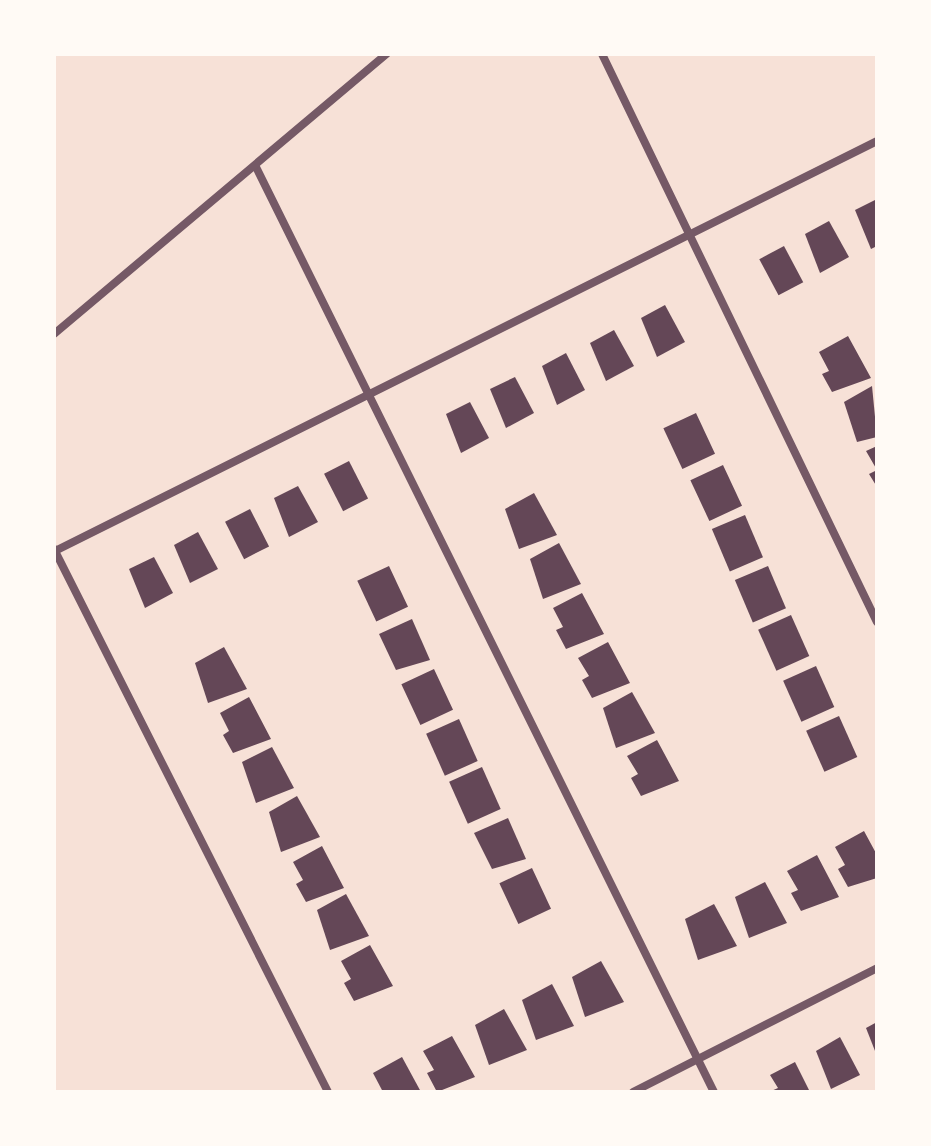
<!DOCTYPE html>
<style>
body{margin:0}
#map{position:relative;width:931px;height:1146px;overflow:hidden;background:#f7e1d7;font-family:"Public Sans",sans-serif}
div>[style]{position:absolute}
.building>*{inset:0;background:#644757;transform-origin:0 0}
.minor>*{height:8px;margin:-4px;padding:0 4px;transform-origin:4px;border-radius:4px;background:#755966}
span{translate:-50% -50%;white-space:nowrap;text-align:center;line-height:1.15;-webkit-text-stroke:6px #fffaf5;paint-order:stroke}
.frame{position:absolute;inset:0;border:56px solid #fffaf5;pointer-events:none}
</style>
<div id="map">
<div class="building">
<i style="clip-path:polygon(877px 199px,877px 246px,871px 249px,855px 210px)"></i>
<i style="clip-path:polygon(829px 221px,849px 257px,820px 273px,805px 234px)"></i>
<i style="left:784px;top:246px;width:41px;height:28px;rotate:62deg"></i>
<i style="clip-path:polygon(665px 305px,685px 342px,657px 357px,641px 318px)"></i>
<i style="clip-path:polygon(614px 330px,634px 366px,606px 381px,590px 343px)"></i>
<i style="clip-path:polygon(848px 336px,871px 378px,832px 392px,822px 374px,829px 371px,819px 352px)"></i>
<i style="clip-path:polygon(566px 353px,585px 390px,557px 405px,542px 366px)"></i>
<i style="clip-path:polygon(515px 377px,534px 413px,506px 428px,490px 389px)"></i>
<i style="clip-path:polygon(872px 386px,877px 437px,857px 442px,844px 402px)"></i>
<i style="clip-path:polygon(470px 402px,489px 438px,461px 453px,446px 414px)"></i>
<i style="left:696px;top:413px;width:45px;height:36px;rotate:65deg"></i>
<i style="clip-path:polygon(877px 446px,877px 487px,869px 474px,877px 470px,866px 451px)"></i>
<i style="left:349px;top:461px;width:42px;height:28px;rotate:63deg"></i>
<i style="left:723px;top:465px;width:45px;height:36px;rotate:65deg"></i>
<i style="clip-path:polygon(298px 486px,318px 522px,289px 537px,274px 498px)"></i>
<i style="clip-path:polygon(534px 493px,557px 535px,519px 549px,505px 509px)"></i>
<i style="left:250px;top:509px;width:42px;height:28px;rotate:63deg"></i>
<i style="left:745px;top:515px;width:46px;height:36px;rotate:67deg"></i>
<i style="clip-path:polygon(198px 532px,218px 569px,190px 583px,174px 545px)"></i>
<i style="clip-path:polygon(559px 543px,581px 584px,543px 599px,530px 559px)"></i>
<i style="clip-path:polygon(154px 557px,173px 593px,145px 608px,129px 569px)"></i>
<i style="left:389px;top:566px;width:45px;height:35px;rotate:65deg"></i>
<i style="left:768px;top:566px;width:46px;height:36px;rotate:67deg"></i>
<i style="clip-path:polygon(582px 593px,604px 634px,566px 649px,556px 630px,563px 627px,553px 608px)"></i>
<i style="left:791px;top:615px;width:45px;height:36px;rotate:66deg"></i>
<i style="clip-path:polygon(412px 619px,430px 660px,396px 670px,379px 634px)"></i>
<i style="clip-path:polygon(608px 642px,630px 683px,592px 698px,582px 680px,589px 676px,578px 658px)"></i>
<i style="clip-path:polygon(224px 647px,247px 689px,208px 703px,195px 663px)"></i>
<i style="left:816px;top:666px;width:45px;height:36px;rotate:66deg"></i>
<i style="left:434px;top:669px;width:45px;height:36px;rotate:65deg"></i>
<i style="clip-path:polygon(632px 692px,655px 733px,616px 748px,603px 708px)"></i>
<i style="clip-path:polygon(249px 697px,271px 739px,233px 753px,223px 735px,229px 731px,220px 713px)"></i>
<i style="left:839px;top:716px;width:45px;height:36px;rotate:66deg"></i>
<i style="left:459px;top:719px;width:46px;height:36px;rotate:66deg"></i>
<i style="clip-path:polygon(657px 740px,679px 781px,641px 796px,631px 778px,638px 774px,627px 756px)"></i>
<i style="clip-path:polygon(272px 747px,294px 788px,256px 803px,242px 762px)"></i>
<i style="left:482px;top:767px;width:46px;height:36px;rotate:66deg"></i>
<i style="clip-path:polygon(297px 796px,320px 837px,281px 852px,269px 812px)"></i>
<i style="clip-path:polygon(508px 818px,526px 859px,492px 869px,474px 833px)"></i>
<i style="clip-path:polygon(864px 831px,877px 855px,877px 878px,848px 887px,838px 869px,845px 865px,835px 847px)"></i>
<i style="clip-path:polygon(322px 846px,344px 888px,306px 902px,296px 884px,303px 880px,293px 862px)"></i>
<i style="clip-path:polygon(817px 855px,839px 897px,801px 911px,791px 893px,798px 890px,787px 871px)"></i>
<i style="left:532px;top:868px;width:45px;height:36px;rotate:65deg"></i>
<i style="clip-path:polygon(765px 882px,787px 923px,749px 938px,735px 897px)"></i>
<i style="clip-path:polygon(346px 894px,369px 936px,330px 950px,317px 910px)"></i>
<i style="clip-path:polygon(714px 904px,737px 946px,698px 960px,685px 919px)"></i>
<i style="clip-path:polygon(370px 945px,393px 986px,354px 1001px,344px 983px,351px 979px,341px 961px)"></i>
<i style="clip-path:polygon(601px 961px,624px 1002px,585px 1017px,572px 977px)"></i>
<i style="clip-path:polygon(552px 984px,574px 1026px,536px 1040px,522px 1000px)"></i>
<i style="clip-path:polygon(504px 1009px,527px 1050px,489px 1065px,475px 1025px)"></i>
<i style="clip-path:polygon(877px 1022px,877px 1056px,866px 1028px)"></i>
<i style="clip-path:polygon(452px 1036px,475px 1077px,437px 1092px,427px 1073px,434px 1070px,423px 1051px)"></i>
<i style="clip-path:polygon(840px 1037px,860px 1075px,831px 1089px,816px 1051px)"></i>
<i style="clip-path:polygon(402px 1057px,421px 1092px,383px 1092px,373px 1073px)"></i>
<i style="clip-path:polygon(795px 1062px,810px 1092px,769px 1092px,778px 1088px,770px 1075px)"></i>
</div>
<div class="minor">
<i style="left:602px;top:54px;width:631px;rotate:64.17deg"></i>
<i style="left:256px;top:167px;width:1032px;rotate:63.66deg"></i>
<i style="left:54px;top:334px;width:435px;rotate:-40.1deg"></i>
<i style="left:54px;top:549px;width:608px;rotate:63.22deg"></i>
<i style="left:55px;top:551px;width:919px;rotate:-26.51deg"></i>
<i style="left:633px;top:1092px;width:274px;rotate:-26.9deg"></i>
</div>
<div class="frame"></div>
</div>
